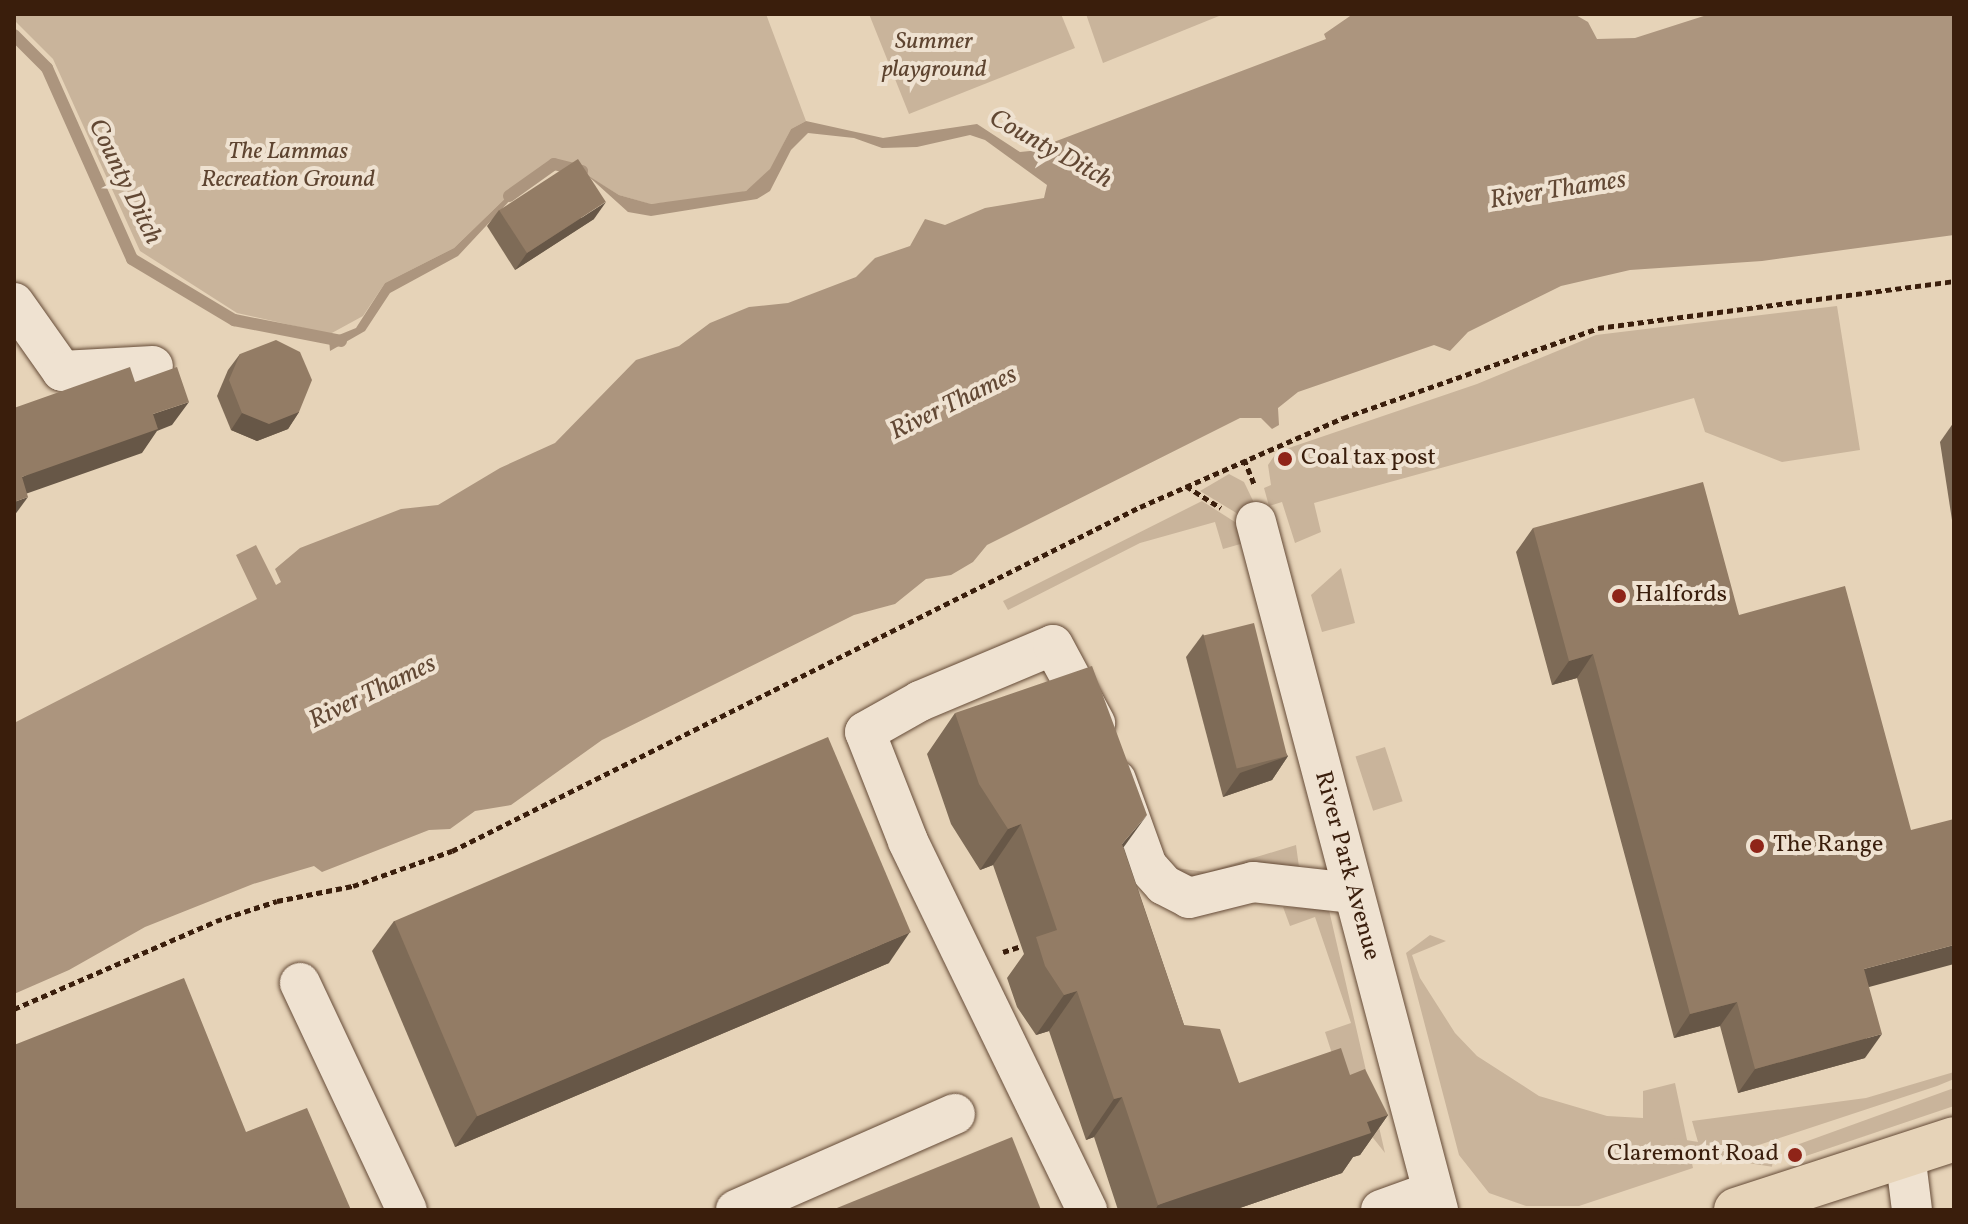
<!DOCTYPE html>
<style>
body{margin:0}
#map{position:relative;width:1968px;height:1224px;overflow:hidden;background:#e6d3b8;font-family:Vollkorn,serif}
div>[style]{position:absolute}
.green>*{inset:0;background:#c9b49b;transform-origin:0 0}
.water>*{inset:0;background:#ac957e}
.stream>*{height:12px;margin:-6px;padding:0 6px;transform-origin:6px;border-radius:6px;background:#ac957e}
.path>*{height:5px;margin-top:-2.5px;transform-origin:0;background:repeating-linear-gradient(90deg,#3a1e0c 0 6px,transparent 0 10px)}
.roads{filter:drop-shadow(0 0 2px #654b37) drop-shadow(0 0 2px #654b37)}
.minor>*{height:40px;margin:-20px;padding:0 20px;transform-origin:20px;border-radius:20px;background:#efe2d1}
.major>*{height:44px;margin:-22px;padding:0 22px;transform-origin:22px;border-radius:22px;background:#e6d3b8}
.wall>*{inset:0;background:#7e6b57}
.shaded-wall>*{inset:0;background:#675747}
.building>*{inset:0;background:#937c65;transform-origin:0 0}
.dots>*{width:22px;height:22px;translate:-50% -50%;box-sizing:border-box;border:4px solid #efe2d1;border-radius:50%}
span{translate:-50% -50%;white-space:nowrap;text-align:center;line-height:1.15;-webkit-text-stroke:8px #efe2d1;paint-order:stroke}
.park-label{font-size:24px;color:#5e4430;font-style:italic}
.poi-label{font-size:24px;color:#3a1e0c}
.left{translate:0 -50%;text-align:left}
.right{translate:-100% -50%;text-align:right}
.street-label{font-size:24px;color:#3a1e0c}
.water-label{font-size:26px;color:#624834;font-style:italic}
.frame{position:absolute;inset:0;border:16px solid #3a1e0c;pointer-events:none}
</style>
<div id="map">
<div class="green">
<i style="clip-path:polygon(14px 14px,766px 14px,806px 121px,791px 129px,770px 171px,746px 191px,726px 197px,650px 204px,619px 195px,568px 164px,554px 164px,518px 186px,454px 248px,385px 283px,363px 316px,330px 334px,237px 313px,140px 251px,53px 59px,14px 20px)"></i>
<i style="clip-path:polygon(869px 14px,1061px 14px,1075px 48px,909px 114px)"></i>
<i style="clip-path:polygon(1086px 14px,1224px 14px,1103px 63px)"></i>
<i style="clip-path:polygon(1837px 306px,1860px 450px,1782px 462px,1705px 432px,1694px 398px,1314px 503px,1321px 532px,1295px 543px,1282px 502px,1269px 506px,1264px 488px,1271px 485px,1268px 465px,1277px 452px,1477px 384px,1596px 335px)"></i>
<i style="clip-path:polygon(1229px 474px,1244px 482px,1257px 509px,1238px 514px,1200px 491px)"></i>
<i style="clip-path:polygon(1202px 501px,1238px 524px,1244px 543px,1223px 549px,1215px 522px,1140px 543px,1008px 610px,1003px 601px)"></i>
<i style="clip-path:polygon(1341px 568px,1355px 623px,1322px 632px,1311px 595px)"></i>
<i style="left:1385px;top:747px;width:57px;height:31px;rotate:72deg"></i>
<i style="clip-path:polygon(1296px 845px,1299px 867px,1259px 863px,1195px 878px,1167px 867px,1207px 872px)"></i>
<i style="clip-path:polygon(1283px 907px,1329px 910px,1385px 1153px,1321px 1072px,1336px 1066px,1325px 1032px,1351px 1023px,1315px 917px,1290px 926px)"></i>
<i style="clip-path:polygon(1430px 935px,1446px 941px,1412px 955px,1420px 978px,1455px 1033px,1477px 1056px,1539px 1096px,1607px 1116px,1643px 1118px,1643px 1091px,1675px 1083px,1693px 1168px,1579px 1206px,1526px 1206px,1489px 1193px,1459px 1155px,1406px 953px)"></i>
<i style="clip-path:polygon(1954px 1072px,1954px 1079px,1937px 1086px,1704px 1163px,1692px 1121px,1866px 1098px)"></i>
<i style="clip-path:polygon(1954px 1088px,1954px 1106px,1800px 1158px,1791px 1147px)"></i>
<i style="left:1774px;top:1154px;width:13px;height:102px;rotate:99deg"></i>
</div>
<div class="water">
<i style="clip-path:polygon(1353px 14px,1574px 14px,1588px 22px,1597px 39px,1635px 38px,1710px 14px,1954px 14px,1954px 235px,1762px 261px,1630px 270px,1561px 286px,1468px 332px,1450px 351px,1434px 345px,1298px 392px,1278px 408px,1279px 425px,1272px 429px,1261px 418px,1240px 418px,987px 545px,973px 562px,951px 575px,926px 579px,895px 604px,854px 615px,602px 740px,511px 805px,475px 811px,450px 829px,429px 830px,322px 872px,314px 866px,253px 884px,145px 927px,69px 970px,14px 994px,14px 723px,257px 599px,236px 555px,256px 545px,276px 585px,281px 582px,275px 569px,300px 548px,401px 509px,438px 505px,500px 468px,555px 443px,636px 360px,679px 346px,710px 323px,749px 307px,788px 303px,856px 277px,875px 258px,910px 246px,925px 219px,945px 225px,985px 208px,1044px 198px,1047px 185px,985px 140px,970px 135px,917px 147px,882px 148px,854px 138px,808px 133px,791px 150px,770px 191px,757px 199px,651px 216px,628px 212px,587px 175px,559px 166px,512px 198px,458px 256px,390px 293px,365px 331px,330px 351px,329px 339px,356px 328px,385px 283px,454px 248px,518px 186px,554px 164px,568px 163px,619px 195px,651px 204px,746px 191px,770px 169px,791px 129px,806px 121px,883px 138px,977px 124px,1020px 152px,1030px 151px,1326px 39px,1324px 34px)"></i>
</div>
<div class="stream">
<i style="left:14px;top:35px;width:47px;rotate:45deg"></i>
<i style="left:47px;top:68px;width:209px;rotate:66deg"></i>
<i style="left:132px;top:259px;width:119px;rotate:30.9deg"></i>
<i style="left:234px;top:320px;width:109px;rotate:11.1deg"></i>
<i style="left:509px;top:196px;width:55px;rotate:-35.4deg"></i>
<i style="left:554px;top:164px;width:29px;rotate:14deg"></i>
</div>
<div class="path">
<i style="left:1244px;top:459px;width:27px;rotate:68deg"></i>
<i style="left:1186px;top:486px;width:41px;rotate:32.2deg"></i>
<i style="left:1003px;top:952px;width:19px;rotate:-18deg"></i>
<i style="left:14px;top:1009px;width:220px;rotate:-23.5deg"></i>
<i style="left:216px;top:921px;width:64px;rotate:-18.2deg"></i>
<i style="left:277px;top:901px;width:77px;rotate:-11.2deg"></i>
<i style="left:353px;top:886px;width:105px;rotate:-19.5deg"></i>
<i style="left:452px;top:851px;width:769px;rotate:-26.57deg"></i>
<i style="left:1140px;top:507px;width:222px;rotate:-23.7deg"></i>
<i style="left:1343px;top:418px;width:270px;rotate:-19.4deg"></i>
<i style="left:1598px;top:328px;width:359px;rotate:-7.5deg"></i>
</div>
<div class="roads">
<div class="minor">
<i style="left:14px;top:303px;width:83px;rotate:54.8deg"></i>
<i style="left:62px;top:371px;width:91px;rotate:-3.1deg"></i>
<i style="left:1256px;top:522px;width:712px;rotate:75.18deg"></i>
<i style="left:1116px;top:780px;width:91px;rotate:70.2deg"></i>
<i style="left:1147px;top:866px;width:25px;rotate:48deg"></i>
<i style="left:1164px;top:885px;width:28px;rotate:27deg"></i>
<i style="left:1189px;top:898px;width:66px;rotate:-14deg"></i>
<i style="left:1253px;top:882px;width:101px;rotate:6.3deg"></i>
<i style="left:300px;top:983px;width:251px;rotate:64.8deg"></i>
<i style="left:1905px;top:1154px;width:56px;rotate:82.9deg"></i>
<i style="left:736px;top:1210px;width:239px;rotate:-23.7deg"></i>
<i style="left:1087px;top:1210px;width:410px;rotate:-115.9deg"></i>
<i style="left:908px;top:841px;width:117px;rotate:-111.5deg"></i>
<i style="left:865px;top:732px;width:63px;rotate:-29.4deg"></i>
<i style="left:920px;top:701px;width:144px;rotate:-22.8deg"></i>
<i style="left:1053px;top:645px;width:89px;rotate:61.7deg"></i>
<i style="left:1381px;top:1210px;width:53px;rotate:-19.8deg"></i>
</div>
<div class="major">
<i style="left:1736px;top:1210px;width:229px;rotate:-18deg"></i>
</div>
</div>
<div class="wall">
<i style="clip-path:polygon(499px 210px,594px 219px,515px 270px,487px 226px)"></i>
<i style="clip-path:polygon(240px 354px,299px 412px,288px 429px,257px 441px,231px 430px,217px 396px,228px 370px)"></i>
<i style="clip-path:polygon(1954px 422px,1954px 533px,1940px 442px)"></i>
<i style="clip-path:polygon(1533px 528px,1739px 615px,1869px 987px,1865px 1058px,1738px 1093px,1720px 1026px,1674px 1038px,1577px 678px,1552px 685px,1516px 552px)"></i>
<i style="clip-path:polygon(1203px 634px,1288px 756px,1272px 780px,1223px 797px,1186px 657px)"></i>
<i style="clip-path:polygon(955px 713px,1124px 848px,1184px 1025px,1239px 1083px,1350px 1075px,1388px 1115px,1360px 1155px,1353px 1157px,1342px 1173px,1234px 1210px,1118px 1210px,1094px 1137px,1086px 1140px,1049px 1031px,1036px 1035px,1017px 1007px,1007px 978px,1024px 954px,993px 865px,980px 870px,951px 824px,927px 754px)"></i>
<i style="clip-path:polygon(394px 921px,889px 963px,455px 1147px,372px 951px)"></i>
</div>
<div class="shaded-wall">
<i style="clip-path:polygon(606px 202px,594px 219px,515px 270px,527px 253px)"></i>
<i style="clip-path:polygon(189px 402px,172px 425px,157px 431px,142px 453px,14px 498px,22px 477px,153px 414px)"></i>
<i style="clip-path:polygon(299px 412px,288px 429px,257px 441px,231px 430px,242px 413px)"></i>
<i style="clip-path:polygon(28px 497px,14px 516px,14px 502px)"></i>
<i style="clip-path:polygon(1593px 654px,1577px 678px,1552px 685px,1569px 661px)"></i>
<i style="clip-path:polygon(1288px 756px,1272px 780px,1223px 797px,1240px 773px)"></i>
<i style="clip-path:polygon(1147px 815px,1118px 855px,1122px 844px)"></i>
<i style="clip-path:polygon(1021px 824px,993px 865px,980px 870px,1008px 829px)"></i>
<i style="clip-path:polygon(910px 932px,889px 963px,455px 1147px,477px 1116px)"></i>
<i style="clip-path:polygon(1954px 945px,1954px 964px,1847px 993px,1864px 969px)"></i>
<i style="clip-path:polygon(1077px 991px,1049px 1031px,1036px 1035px,1064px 995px)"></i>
<i style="clip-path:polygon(1737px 1002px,1720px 1026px,1674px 1038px,1690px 1014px)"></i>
<i style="clip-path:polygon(1882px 1034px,1865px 1058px,1738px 1093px,1755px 1069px)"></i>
<i style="clip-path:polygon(1122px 1097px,1094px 1137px,1086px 1140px,1114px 1099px)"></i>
<i style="clip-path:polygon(1388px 1115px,1360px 1155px,1353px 1157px,1342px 1173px,1234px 1210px,1155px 1210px,1158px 1205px,1367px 1122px)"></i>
</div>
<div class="building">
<i style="left:578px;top:159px;width:51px;height:94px;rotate:57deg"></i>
<i style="clip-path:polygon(276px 340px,300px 352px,312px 380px,299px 412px,269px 424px,242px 413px,229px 380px,240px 354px)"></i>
<i style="clip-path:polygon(130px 367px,135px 382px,177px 367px,189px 402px,153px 414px,158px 429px,22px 477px,28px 497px,14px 502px,14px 408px)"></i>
<i style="clip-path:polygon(1703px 482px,1739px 615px,1845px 586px,1911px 830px,1954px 819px,1954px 945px,1864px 969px,1882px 1034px,1755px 1069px,1737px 1002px,1690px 1014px,1593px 654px,1569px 661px,1533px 528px)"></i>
<i style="left:1254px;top:623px;width:137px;height:52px;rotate:76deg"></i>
<i style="clip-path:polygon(1092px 666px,1147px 815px,1122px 844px,1184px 1025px,1220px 1029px,1239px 1083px,1341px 1048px,1350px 1075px,1365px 1069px,1388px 1115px,1367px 1122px,1371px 1133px,1158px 1205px,1122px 1097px,1114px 1099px,1077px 991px,1064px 995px,1045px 966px,1036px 937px,1057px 930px,1021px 824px,1008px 829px,979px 784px,955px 713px)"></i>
<i style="left:828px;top:737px;width:212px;height:471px;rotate:67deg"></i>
<i style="clip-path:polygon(184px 978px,246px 1132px,307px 1108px,351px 1210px,14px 1210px,14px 1045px)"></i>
<i style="clip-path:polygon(1012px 1137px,1041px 1210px,832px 1210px)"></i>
</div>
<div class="dots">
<i style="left:1285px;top:459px;background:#8f2418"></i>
<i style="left:1619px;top:596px;background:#8f2418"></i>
<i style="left:1757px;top:846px;background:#8f2418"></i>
<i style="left:1795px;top:1155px;background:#8f2418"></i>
</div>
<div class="park-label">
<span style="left:934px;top:57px">Summer<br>playground</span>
<span style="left:288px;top:167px">The Lammas<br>Recreation Ground</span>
</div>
<div class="poi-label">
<span class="left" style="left:1301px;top:459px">Coal tax post</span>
<span class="left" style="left:1635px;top:596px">Halfords</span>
<span class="left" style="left:1773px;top:846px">The Range</span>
<span class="right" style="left:1779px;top:1155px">Claremont Road</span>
</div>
<div class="street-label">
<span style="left:1346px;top:866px;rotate:75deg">River Park Avenue</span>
</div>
<div class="water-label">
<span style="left:1050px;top:150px;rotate:29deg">County Ditch</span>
<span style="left:124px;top:182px;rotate:64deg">County Ditch</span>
<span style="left:1558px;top:191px;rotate:-9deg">River Thames</span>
<span style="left:954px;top:404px;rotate:-26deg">River Thames</span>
<span style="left:373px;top:693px;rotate:-26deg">River Thames</span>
</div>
<div class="frame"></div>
</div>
